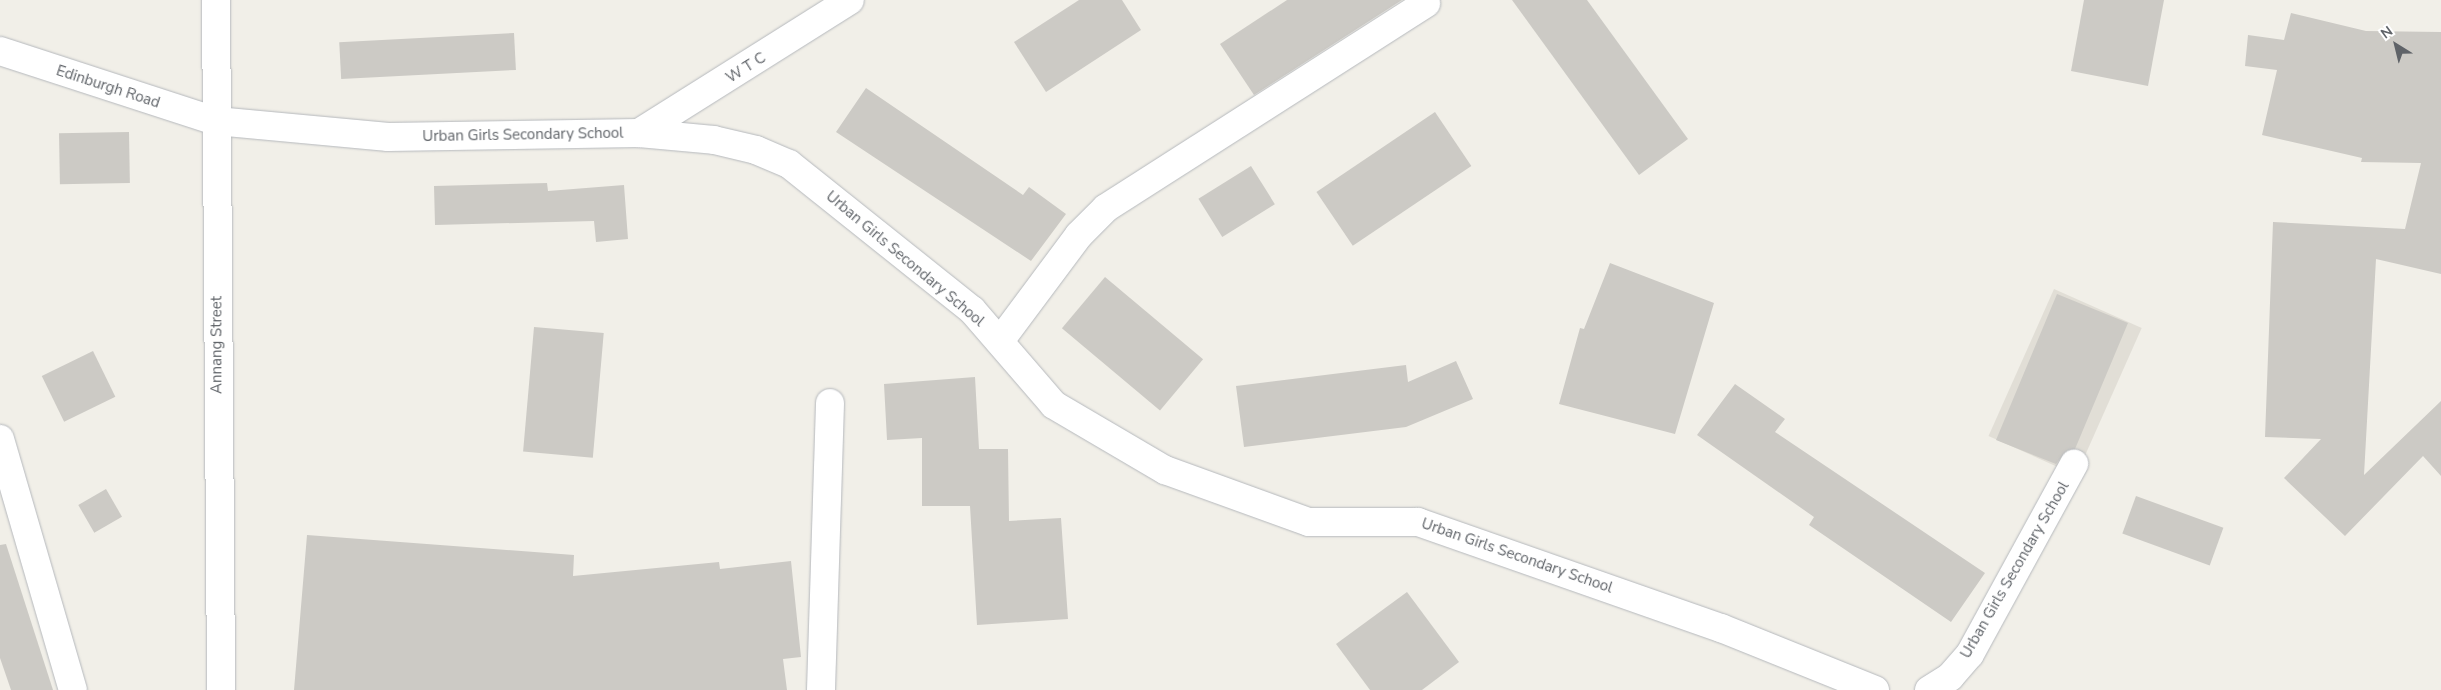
<!DOCTYPE html>
<style>
body{margin:0}
#map{position:relative;width:2441px;height:690px;overflow:hidden;background:#f1efe8;font-family:"Nunito Sans",sans-serif}
div>[style]{position:absolute}
.education>*{inset:0;background:#e1ded6;transform-origin:0 0}
.building>*{inset:0;background:#cccac5;transform-origin:0 0}
.roads{filter:drop-shadow(0 0 1px #b5b8bc) drop-shadow(0 0 1px #b5b8bc)}
.minor>*{height:28px;margin:-14px;padding:0 14px;transform-origin:14px;border-radius:14px;background:#fff}
.secondary>*{height:28px;margin:-14px;padding:0 14px;transform-origin:14px;border-radius:14px;background:#fff}
span{translate:-50% -50%;white-space:nowrap;text-align:center;line-height:1.15;-webkit-text-stroke:5px #fff;paint-order:stroke}
.street-label{font-size:15px;color:#5f6368}
.north{position:absolute;left:2371px;top:20px;width:50px;height:50px;-webkit-text-stroke:4px #fff;paint-order:stroke;rotate:324deg;font-size:14px;font-weight:700;line-height:20px;text-align:center;color:#5f6368}
.north::after{content:'';display:block;margin:auto;width:18px;height:22px;background:#5f6368;clip-path:polygon(50% 0,100% 100%,50% 72%,0 100%)}
</style>
<div id="map">
<div class="education">
<i style="left:2054px;top:289px;width:96px;height:161px;rotate:24deg"></i>
</div>
<div class="building">
<i style="clip-path:polygon(1079px 0,1122px 0,1141px 30px,1046px 92px,1014px 42px)"></i>
<i style="clip-path:polygon(1287px 0,1402px 0,1254px 95px,1220px 44px)"></i>
<i style="clip-path:polygon(1512px 0,1587px 0,1688px 139px,1639px 175px)"></i>
<i style="clip-path:polygon(2084px 0,2164px 0,2148px 86px,2071px 71px)"></i>
<i style="clip-path:polygon(2291px 13px,2366px 31px,2441px 32px,2441px 274px,2376px 259px,2364px 475px,2441px 401px,2441px 476px,2423px 456px,2345px 536px,2284px 478px,2321px 439px,2265px 437px,2273px 222px,2405px 229px,2421px 163px,2361px 162px,2362px 158px,2262px 135px,2277px 70px,2245px 66px,2248px 35px,2284px 40px)"></i>
<i style="left:514px;top:33px;width:37px;height:175px;rotate:87deg"></i>
<i style="clip-path:polygon(866px 88px,1023px 195px,1029px 187px,1066px 214px,1031px 261px,836px 132px)"></i>
<i style="left:1435px;top:112px;width:65px;height:143px;rotate:56deg"></i>
<i style="left:129px;top:132px;width:51px;height:70px;rotate:89deg"></i>
<i style="left:1251px;top:166px;width:45px;height:62px;rotate:58deg"></i>
<i style="clip-path:polygon(547px 183px,548px 191px,624px 185px,628px 239px,596px 242px,594px 221px,435px 225px,434px 186px)"></i>
<i style="clip-path:polygon(1610px 263px,1714px 303px,1675px 434px,1559px 404px,1580px 328px,1584px 329px)"></i>
<i style="left:1105px;top:277px;width:128px;height:67px;rotate:40deg"></i>
<i style="clip-path:polygon(2057px 294px,2128px 323px,2075px 449px,2066px 451px,2056px 464px,1996px 440px)"></i>
<i style="left:534px;top:327px;width:70px;height:125px;rotate:5deg"></i>
<i style="left:93px;top:351px;width:51px;height:57px;rotate:64deg"></i>
<i style="clip-path:polygon(1456px 361px,1473px 399px,1406px 427px,1244px 447px,1236px 386px,1406px 365px,1408px 382px)"></i>
<i style="clip-path:polygon(975px 377px,979px 449px,1008px 449px,1009px 521px,1061px 518px,1068px 619px,977px 625px,970px 506px,922px 506px,922px 438px,887px 440px,884px 384px)"></i>
<i style="clip-path:polygon(1735px 384px,1785px 419px,1775px 432px,1985px 573px,1951px 622px,1809px 525px,1814px 517px,1697px 435px)"></i>
<i style="left:106px;top:489px;width:32px;height:32px;rotate:60deg"></i>
<i style="left:2136px;top:496px;width:93px;height:40px;rotate:20deg"></i>
<i style="clip-path:polygon(307px 535px,574px 555px,573px 576px,719px 562px,720px 569px,791px 561px,801px 657px,783px 659px,787px 690px,294px 690px)"></i>
<i style="clip-path:polygon(6px 544px,53px 690px,11px 690px,0 658px,0 545px)"></i>
<i style="clip-path:polygon(1407px 592px,1459px 662px,1422px 690px,1370px 690px,1336px 644px)"></i>
</div>
<div class="roads">
<div class="minor">
<i style="left:0;top:51px;width:227px;rotate:18deg"></i>
<i style="left:216px;top:121px;width:173px;rotate:5.3deg"></i>
<i style="left:388px;top:137px;width:251px;rotate:-0.9deg"></i>
<i style="left:639px;top:133px;width:75px;rotate:5.3deg"></i>
<i style="left:714px;top:140px;width:43px;rotate:13.4deg"></i>
<i style="left:756px;top:150px;width:36px;rotate:23deg"></i>
<i style="left:789px;top:164px;width:234px;rotate:38.6deg"></i>
<i style="left:972px;top:310px;width:125px;rotate:49.2deg"></i>
<i style="left:1054px;top:405px;width:129px;rotate:30.4deg"></i>
<i style="left:1165px;top:470px;width:153px;rotate:19.9deg"></i>
<i style="left:1309px;top:522px;width:109px"></i>
<i style="left:1418px;top:522px;width:321px;rotate:19.3deg"></i>
<i style="left:1721px;top:628px;width:166px;rotate:21.9deg"></i>
<i style="left:639px;top:133px;width:249px;rotate:-32.2deg"></i>
<i style="left:1000px;top:341px;width:132px;rotate:-53.3deg"></i>
<i style="left:1079px;top:235px;width:38px;rotate:-45deg"></i>
<i style="left:1106px;top:208px;width:380px;rotate:-32.6deg"></i>
<i style="left:0;top:439px;width:261px;rotate:73.8deg"></i>
<i style="left:821px;top:690px;width:287px;rotate:-88.2deg"></i>
<i style="left:1929px;top:690px;width:25px;rotate:-32deg"></i>
<i style="left:1950px;top:677px;width:30px;rotate:-49deg"></i>
<i style="left:1970px;top:654px;width:217px;rotate:-61.3deg"></i>
</div>
<div class="secondary">
<i style="left:216px;top:0;width:690px;rotate:89.58deg"></i>
</div>
</div>
<div class="street-label">
<span style="left:746px;top:68px;rotate:-32deg">W T C</span>
<span style="left:108px;top:87px;rotate:18deg">Edinburgh Road</span>
<span style="left:523px;top:135px;rotate:-1deg">Urban Girls Secondary School</span>
<span style="left:905px;top:259px;rotate:40deg">Urban Girls Secondary School</span>
<span style="left:217px;top:345px;rotate:-90deg">Annang Street</span>
<span style="left:1517px;top:556px;rotate:19deg">Urban Girls Secondary School</span>
<span style="left:2015px;top:570px;rotate:-60deg">Urban Girls Secondary School</span>
</div>
<div class="north">N</div>
</div>
